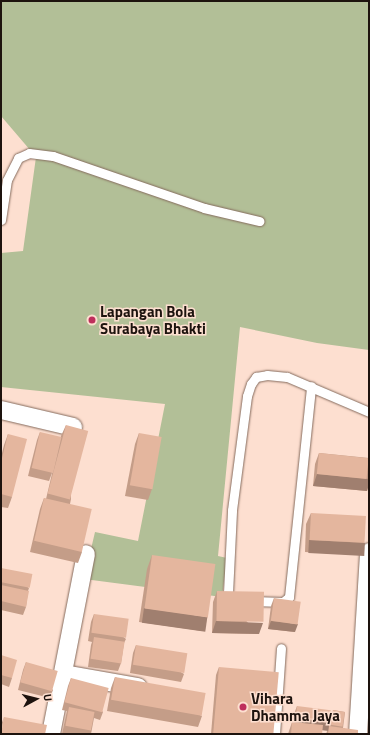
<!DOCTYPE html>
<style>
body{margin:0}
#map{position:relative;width:370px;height:735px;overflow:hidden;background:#fddfd0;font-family:"Titillium Web",sans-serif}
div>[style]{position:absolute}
.green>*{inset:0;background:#b2bf97}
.roads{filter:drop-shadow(0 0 1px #856b5d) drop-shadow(0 0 1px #856b5d)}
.service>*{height:9px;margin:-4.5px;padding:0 4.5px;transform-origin:4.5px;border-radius:4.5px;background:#fff}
.minor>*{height:18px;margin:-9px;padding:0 9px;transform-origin:9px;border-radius:9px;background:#fff}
.wall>*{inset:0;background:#c49d88}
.shaded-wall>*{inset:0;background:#a07f6f;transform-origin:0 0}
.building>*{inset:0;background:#e4b69e;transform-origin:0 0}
.dots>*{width:11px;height:11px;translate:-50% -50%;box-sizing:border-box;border:2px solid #fddfd0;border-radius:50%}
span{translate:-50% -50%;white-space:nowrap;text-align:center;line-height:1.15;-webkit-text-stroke:3px #fddfd0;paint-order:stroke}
.poi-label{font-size:15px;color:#1d130e;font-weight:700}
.left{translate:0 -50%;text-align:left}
.frame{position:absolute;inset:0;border:2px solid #1d130e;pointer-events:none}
.north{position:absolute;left:16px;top:679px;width:40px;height:40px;-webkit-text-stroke:3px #fddfd0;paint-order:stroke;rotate:83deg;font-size:11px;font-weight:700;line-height:16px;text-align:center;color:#1d130e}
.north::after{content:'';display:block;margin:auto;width:14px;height:18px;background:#1d130e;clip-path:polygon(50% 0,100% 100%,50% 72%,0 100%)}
</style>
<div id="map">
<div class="green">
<i style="clip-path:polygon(1px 1px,369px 1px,369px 350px,317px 343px,240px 327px,218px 556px,227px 558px,222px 597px,84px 579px,95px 532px,138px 541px,165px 404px,1px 387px,1px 253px,23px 251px,36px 157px,1px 116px)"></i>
</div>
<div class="roads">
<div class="service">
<i style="left:1px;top:220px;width:40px;rotate:-81.5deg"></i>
<i style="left:7px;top:180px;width:25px;rotate:-63deg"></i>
<i style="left:18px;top:158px;width:12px;rotate:-24deg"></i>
<i style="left:29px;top:153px;width:24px;rotate:7deg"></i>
<i style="left:53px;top:156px;width:160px;rotate:19deg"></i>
<i style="left:204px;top:208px;width:57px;rotate:13.3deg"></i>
<i style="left:234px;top:600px;width:7px;rotate:-153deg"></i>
<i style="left:228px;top:597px;width:4px;rotate:-90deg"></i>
<i style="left:228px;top:593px;width:83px;rotate:-87.2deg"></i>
<i style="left:232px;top:510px;width:115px;rotate:-82.5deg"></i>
<i style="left:247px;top:396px;width:13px;rotate:-72deg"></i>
<i style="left:251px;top:384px;width:9px;rotate:-54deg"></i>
<i style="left:256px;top:377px;width:11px;rotate:-10deg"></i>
<i style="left:267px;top:375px;width:20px;rotate:6deg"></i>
<i style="left:287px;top:377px;width:89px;rotate:23.1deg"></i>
<i style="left:253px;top:601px;width:30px;rotate:2deg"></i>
<i style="left:283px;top:602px;width:8px;rotate:-40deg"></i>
<i style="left:289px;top:597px;width:212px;rotate:-84deg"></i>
<i style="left:275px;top:734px;width:86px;rotate:-86deg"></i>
</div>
<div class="minor">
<i style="left:1px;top:410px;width:74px;rotate:13.3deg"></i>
<i style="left:64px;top:674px;width:75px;rotate:10deg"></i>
<i style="left:51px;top:734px;width:183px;rotate:-79deg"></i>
<i style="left:358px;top:734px;width:182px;rotate:-86.5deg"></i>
</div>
</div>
<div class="wall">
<i style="clip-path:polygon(66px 425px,71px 499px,70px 504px,82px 552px,78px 563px,30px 552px,40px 509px,44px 498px,46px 499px,61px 436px)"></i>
<i style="clip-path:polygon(40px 432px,52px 473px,49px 481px,28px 476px,37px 440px)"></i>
<i style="clip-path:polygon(139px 433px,152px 489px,148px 500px,125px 496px,135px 444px)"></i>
<i style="clip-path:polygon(8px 434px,12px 497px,8px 508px,1px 507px,1px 457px,4px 445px)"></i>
<i style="clip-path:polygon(319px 453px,369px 458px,369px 484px,367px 491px,313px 486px,315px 464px)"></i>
<i style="clip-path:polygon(311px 513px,365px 543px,361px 555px,305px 552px,306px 524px)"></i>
<i style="clip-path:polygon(152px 555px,202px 631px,139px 622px,147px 569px)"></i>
<i style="clip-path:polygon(1px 568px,29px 588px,28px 591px,26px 607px,23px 615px,1px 610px)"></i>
<i style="clip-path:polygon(217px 591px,259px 634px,212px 633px,213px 602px)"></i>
<i style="clip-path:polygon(274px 598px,295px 632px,268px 629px,271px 606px)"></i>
<i style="clip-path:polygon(94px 614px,126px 639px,124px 643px,121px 663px,118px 671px,88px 667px,91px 645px,92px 642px,88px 641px,91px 622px)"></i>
<i style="clip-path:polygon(136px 645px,184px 674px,181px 682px,130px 673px,133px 653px)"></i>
<i style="clip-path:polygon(1px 655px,12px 678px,9px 687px,1px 684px)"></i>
<i style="clip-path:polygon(26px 662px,53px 690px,50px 698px,18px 690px,23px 670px)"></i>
<i style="clip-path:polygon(219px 667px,273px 734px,211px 734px,216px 675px)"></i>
<i style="clip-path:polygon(115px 677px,202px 716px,198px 727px,107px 711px,111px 688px)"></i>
<i style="clip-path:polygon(71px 678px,103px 712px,100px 720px,94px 718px,91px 734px,62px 734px,66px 715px,67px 711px,62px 710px,68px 686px)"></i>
<i style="clip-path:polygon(297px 706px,327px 730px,322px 729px,322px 734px,288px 734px,292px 722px,293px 722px,294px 714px)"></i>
<i style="clip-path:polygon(333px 710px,345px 712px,343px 728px,358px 734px,326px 734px,329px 726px,330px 726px,332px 714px)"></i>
<i style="clip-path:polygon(4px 717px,1px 734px,1px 725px)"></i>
</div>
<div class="shaded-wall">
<i style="clip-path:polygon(317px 474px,369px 479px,369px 484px,367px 491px,313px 486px)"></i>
<i style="left:309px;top:540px;width:56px;height:13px;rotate:3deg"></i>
<i style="left:144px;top:608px;width:64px;height:15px;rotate:8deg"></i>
<i style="clip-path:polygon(216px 621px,263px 623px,259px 634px,212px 633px)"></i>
<i style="clip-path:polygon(271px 621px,298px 624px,295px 632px,268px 629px)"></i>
<i style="left:296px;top:718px;width:34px;height:9px;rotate:7deg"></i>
</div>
<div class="building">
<i style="left:66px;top:425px;width:23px;height:71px;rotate:15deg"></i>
<i style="left:40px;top:432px;width:22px;height:37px;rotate:13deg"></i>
<i style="left:139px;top:433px;width:23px;height:53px;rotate:10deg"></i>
<i style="clip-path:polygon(8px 434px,27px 439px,12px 497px,1px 494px,1px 462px)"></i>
<i style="left:319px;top:453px;width:50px;height:21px;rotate:6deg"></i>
<i style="left:44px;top:498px;width:49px;height:44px;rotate:13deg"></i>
<i style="left:311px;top:513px;width:55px;height:27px;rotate:3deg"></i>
<i style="left:152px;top:555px;width:64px;height:54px;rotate:8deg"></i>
<i style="left:1px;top:568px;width:32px;height:14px;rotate:11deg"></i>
<i style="clip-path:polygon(1px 585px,29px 591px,26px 607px,1px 601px)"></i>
<i style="left:217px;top:591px;width:47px;height:30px;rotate:1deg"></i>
<i style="left:274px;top:598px;width:27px;height:23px;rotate:8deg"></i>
<i style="left:94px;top:614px;width:35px;height:19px;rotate:8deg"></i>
<i style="left:94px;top:637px;width:31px;height:22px;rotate:9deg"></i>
<i style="left:136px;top:645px;width:52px;height:20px;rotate:9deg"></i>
<i style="clip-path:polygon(1px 655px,17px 660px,12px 678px,1px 675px)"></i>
<i style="left:26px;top:662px;width:33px;height:21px;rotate:16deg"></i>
<i style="left:219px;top:667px;width:60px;height:67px;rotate:5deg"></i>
<i style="left:115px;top:677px;width:92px;height:23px;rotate:10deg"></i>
<i style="left:71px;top:678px;width:39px;height:25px;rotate:15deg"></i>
<i style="left:297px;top:706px;width:34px;height:12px;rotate:7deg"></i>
<i style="left:69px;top:707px;width:26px;height:19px;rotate:11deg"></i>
<i style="left:333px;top:710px;width:12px;height:15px;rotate:9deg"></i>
<i style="clip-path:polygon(4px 717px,47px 725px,45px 734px,1px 734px)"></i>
<i style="clip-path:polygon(292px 722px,323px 725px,322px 734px,291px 734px)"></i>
<i style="clip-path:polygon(329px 726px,358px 730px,358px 734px,328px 734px)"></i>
</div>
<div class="dots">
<i style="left:92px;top:320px;background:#be2f5c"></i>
<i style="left:243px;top:707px;background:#be2f5c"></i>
</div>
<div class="poi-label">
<span class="left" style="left:100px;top:320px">Lapangan Bola<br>Surabaya Bhakti</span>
<span class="left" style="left:251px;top:707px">Vihara<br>Dhamma Jaya</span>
</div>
<div class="frame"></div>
<div class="north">U</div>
</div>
